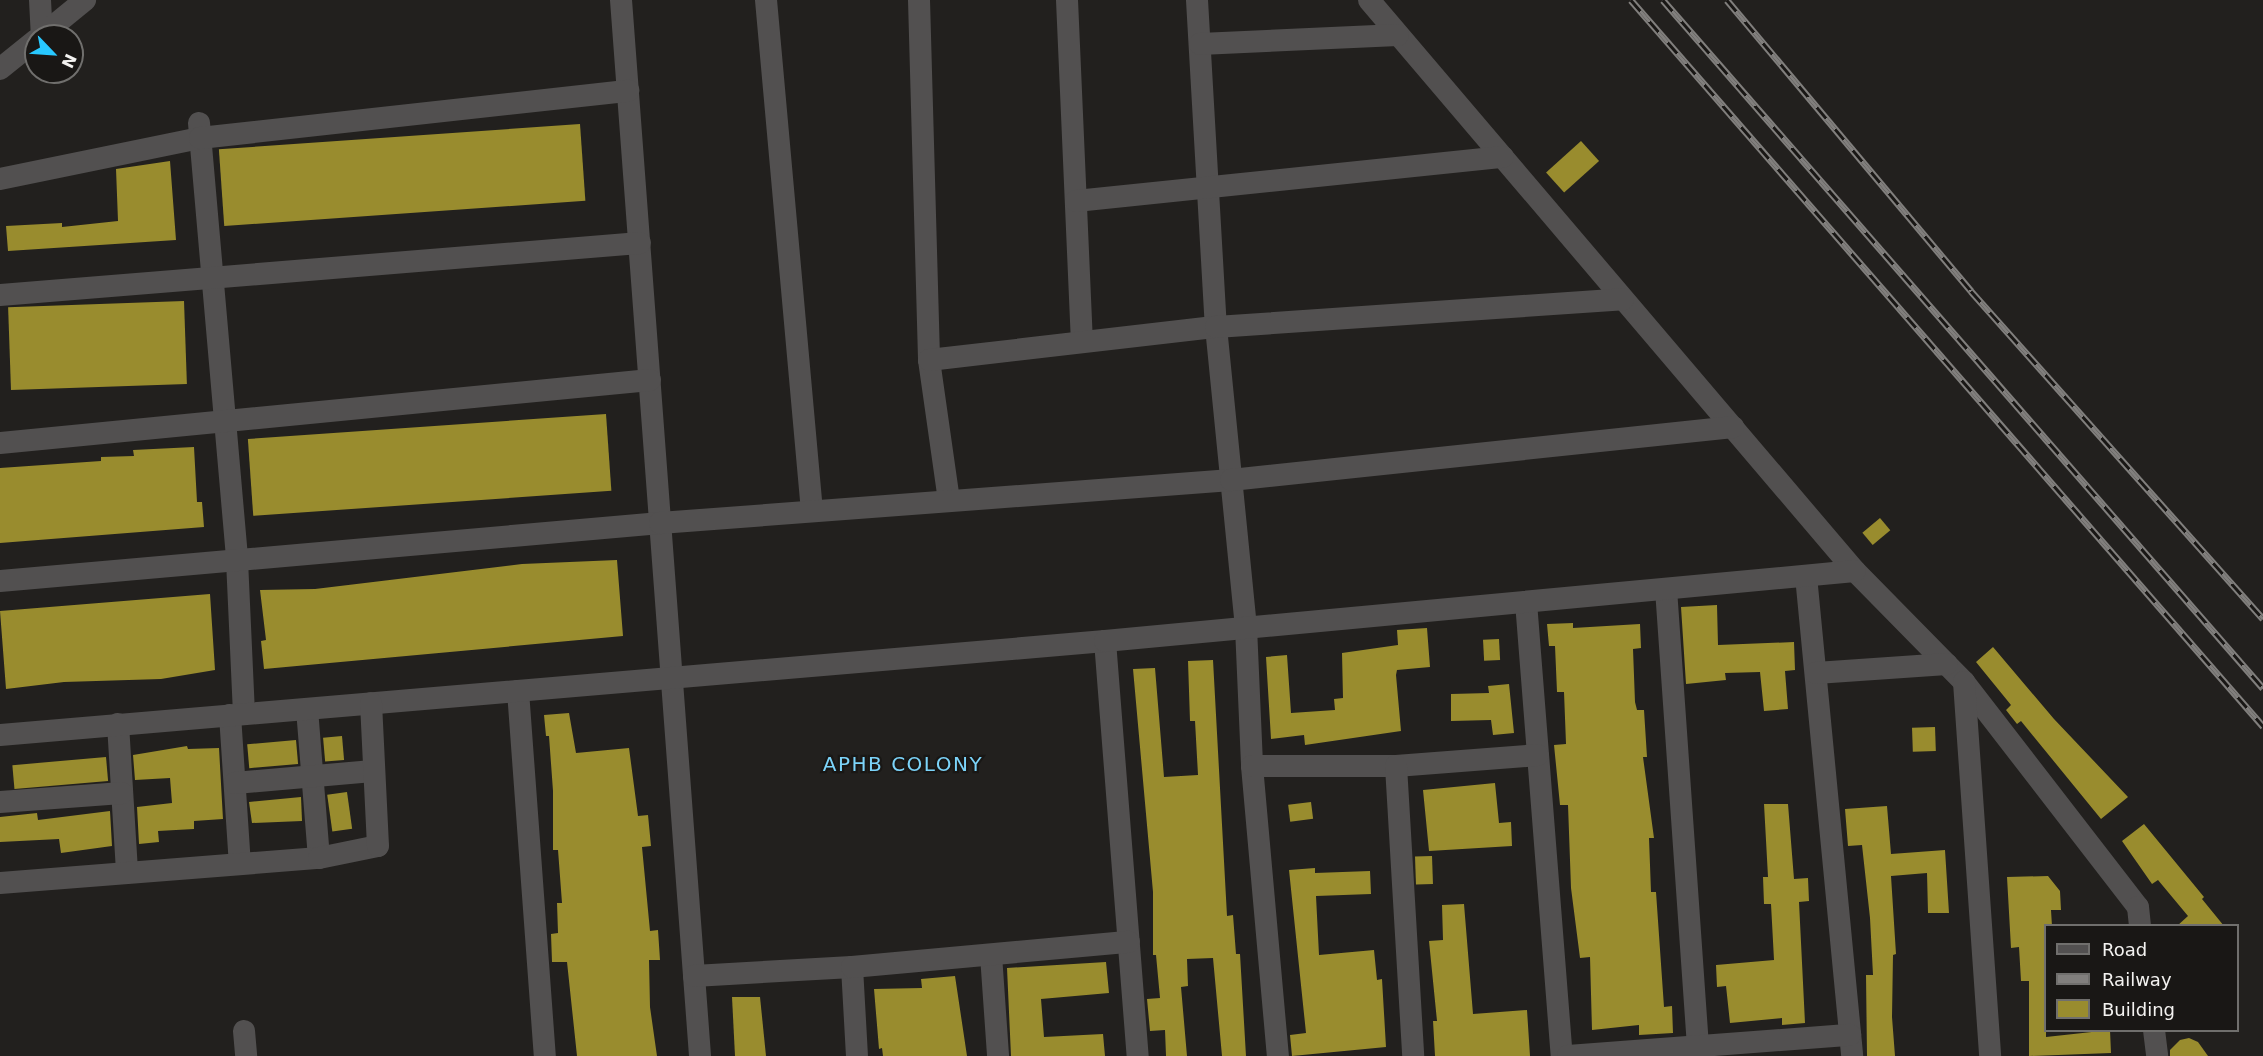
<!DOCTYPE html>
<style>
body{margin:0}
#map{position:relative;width:2263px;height:1056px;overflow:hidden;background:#22201e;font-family:"DejaVu Sans",sans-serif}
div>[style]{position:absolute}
.building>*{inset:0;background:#998c2e;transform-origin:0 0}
.street>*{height:22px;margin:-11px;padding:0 11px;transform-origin:11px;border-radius:11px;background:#525050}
.rail>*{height:7px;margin-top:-3.5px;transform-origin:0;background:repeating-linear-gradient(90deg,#191715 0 14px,#817f7d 0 28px);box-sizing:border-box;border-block:2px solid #817f7d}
span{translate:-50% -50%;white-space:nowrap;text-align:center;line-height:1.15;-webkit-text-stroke:4.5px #191715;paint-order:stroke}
.quarter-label{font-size:20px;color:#7cd4fa;letter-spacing:1.5px}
.legend{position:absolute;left:2044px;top:924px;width:195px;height:108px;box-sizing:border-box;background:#191715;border:2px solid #706f6d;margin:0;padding:8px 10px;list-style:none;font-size:18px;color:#f3f2f0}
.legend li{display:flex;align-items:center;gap:12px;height:30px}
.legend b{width:30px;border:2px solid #706f6d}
.north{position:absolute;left:24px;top:24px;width:60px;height:60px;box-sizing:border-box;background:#191715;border:2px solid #706f6d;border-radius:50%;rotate:115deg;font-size:16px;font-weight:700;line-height:24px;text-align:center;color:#f3f2f0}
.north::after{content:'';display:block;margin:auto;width:21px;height:27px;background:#28c8ff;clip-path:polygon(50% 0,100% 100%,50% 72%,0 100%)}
</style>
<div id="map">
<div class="building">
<i style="left:580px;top:124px;width:77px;height:362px;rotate:86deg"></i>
<i style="left:1581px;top:141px;width:27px;height:47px;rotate:48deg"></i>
<i style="clip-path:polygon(170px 161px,176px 240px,8px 251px,6px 226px,62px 223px,62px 227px,118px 221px,116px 169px)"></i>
<i style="left:184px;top:301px;width:83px;height:176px;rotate:88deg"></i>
<i style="left:606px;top:414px;width:77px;height:359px;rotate:86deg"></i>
<i style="clip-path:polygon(194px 447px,197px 502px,202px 502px,204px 527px,0 543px,0 468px,101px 461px,101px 457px,134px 456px,133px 450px)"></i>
<i style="left:1880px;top:518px;width:16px;height:23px;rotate:50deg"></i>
<i style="clip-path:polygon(617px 560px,623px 636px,264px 669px,261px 641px,266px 640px,260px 590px,315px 589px,522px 564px)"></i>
<i style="clip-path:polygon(210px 594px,215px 670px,161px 679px,64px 682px,6px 689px,0 611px)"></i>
<i style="clip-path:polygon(1717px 605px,1718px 645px,1794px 642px,1795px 670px,1785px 671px,1788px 709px,1764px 711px,1760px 672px,1725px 673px,1726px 680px,1686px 684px,1681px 607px)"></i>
<i style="clip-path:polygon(1573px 623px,1573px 628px,1640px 624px,1641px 648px,1633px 649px,1635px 702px,1637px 710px,1644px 710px,1647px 757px,1643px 757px,1654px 838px,1649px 838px,1651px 892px,1656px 892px,1664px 1007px,1672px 1006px,1673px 1033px,1639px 1035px,1639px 1025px,1592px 1030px,1590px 957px,1580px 958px,1571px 888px,1568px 805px,1560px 805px,1554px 745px,1566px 744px,1564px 692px,1557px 692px,1555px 646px,1549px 646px,1547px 624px)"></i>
<i style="clip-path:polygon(1427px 628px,1430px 667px,1397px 670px,1396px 675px,1401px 731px,1305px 745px,1304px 735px,1271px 739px,1266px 657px,1287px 655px,1291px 713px,1335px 710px,1334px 699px,1343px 698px,1342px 653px,1398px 645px,1397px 630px)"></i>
<i style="left:1499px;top:639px;width:21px;height:16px;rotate:87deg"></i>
<i style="clip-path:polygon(1993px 647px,2054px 719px,2128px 797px,2101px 819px,2021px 721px,2017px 724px,2006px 710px,2011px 705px,1976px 662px)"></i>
<i style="clip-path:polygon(1213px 660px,1227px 916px,1233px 915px,1236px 954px,1240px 954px,1246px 1056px,1222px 1056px,1213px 958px,1187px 959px,1188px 986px,1181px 987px,1187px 1056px,1166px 1056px,1165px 1030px,1150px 1031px,1147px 999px,1160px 998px,1156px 955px,1153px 955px,1153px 892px,1133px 669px,1155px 668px,1164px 777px,1198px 775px,1195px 721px,1190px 721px,1188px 661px)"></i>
<i style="clip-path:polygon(1509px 684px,1514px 733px,1493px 735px,1491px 720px,1451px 721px,1451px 694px,1489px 693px,1488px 686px)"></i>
<i style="clip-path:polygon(569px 713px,576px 753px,629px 748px,638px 816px,648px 815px,651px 846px,642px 847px,650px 931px,658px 930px,660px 960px,649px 960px,650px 1007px,657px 1056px,577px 1056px,567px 962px,552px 962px,551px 934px,558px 933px,557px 903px,562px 903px,558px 850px,553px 850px,553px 791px,549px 736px,546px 736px,544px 715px)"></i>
<i style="left:1935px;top:727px;width:24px;height:23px;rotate:88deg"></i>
<i style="left:342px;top:736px;width:24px;height:19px;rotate:85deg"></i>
<i style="left:296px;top:740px;width:24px;height:49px;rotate:85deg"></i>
<i style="clip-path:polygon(187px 746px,188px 749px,219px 748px,223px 819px,194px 821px,194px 829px,158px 831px,159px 842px,139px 844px,137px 807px,172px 803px,170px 778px,135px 780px,133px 755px)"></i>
<i style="left:106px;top:757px;width:24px;height:94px;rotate:85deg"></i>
<i style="clip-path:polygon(1495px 783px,1499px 823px,1511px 822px,1512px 846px,1429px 851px,1423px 790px)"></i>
<i style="left:347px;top:792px;width:37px;height:20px;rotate:82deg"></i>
<i style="clip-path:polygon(301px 797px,302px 821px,252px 823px,249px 802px)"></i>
<i style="left:1311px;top:802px;width:17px;height:23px;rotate:83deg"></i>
<i style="clip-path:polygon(1764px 804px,1788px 804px,1794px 879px,1808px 878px,1809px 901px,1799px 902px,1805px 1023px,1782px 1025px,1782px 1018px,1730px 1023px,1726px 986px,1717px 987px,1716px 965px,1774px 960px,1771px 904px,1764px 904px,1763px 877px,1768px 877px)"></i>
<i style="clip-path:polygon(1887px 806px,1891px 854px,1945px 850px,1949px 913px,1928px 913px,1927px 873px,1891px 876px,1896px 954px,1893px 955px,1892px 1017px,1895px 1056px,1867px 1056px,1866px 975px,1873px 975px,1870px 918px,1862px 845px,1848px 846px,1845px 809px)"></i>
<i style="clip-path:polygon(110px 811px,112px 846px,61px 853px,59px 839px,0 842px,0 817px,37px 813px,38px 820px)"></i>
<i style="clip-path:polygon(2144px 824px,2204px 897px,2202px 899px,2224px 926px,2177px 926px,2188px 916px,2158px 880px,2152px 884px,2122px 841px)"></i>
<i style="left:1432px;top:856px;width:28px;height:17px;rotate:88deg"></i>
<i style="clip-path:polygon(1315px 868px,1315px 873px,1370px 871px,1371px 894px,1316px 896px,1319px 955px,1374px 950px,1377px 980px,1382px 979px,1386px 1047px,1292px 1056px,1290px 1035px,1306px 1033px,1289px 870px)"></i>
<i style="clip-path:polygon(2048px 876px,2060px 891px,2061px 910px,2051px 910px,2052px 926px,2046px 926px,2046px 1037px,2110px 1030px,2111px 1053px,2029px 1056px,2029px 981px,2021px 981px,2019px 947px,2011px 948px,2007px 877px)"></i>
<i style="clip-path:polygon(1464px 904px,1473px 1014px,1527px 1010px,1530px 1056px,1435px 1056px,1433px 1021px,1437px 1021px,1429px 941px,1443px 940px,1442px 905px)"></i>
<i style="clip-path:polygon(1106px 962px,1109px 993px,1041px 999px,1044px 1037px,1103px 1034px,1105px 1056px,1011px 1056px,1007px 968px)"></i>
<i style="clip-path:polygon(955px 976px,967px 1056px,883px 1056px,882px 1048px,879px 1049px,874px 989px,922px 988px,921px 979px)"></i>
<i style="clip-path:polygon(732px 997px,760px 997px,766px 1056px,735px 1056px)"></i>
<i style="clip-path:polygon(2189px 1038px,2198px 1042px,2208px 1056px,2170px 1056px,2170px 1050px,2180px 1040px)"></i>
</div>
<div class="street">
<i style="left:40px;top:0;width:35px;rotate:87deg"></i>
<i style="left:621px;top:0;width:1059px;rotate:85.72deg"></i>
<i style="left:766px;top:0;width:513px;rotate:84.86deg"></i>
<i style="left:919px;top:0;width:360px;rotate:88.4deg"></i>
<i style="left:929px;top:360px;width:142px;rotate:81.9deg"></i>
<i style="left:1067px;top:0;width:342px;rotate:87.5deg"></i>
<i style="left:1197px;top:0;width:328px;rotate:86.7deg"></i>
<i style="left:1216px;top:327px;width:301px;rotate:84.3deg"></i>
<i style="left:1246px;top:627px;width:139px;rotate:87.5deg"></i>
<i style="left:1252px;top:766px;width:291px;rotate:84.9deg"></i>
<i style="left:1369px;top:0;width:750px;rotate:49.6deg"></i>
<i style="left:1855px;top:571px;width:156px;rotate:45.5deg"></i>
<i style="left:1964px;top:682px;width:284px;rotate:52.3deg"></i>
<i style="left:2138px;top:907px;width:19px;rotate:84deg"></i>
<i style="left:41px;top:36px;width:57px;rotate:-39.3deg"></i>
<i style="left:1200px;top:44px;width:198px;rotate:-2.6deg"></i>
<i style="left:0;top:69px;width:46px;rotate:-38.9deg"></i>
<i style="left:199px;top:123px;width:439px;rotate:85deg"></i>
<i style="left:237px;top:560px;width:154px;rotate:87.4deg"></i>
<i style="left:0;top:179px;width:204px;rotate:-11.6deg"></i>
<i style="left:200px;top:138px;width:431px;rotate:-6.3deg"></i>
<i style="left:1076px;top:201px;width:429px;rotate:-5.9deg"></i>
<i style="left:0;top:295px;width:642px;rotate:-4.65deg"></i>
<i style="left:929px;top:360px;width:289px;rotate:-6.6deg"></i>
<i style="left:1216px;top:327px;width:408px;rotate:-3.9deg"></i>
<i style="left:0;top:443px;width:653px;rotate:-5.54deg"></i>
<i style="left:1806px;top:576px;width:482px;rotate:84.5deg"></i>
<i style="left:0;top:581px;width:663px;rotate:-5.02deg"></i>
<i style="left:660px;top:523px;width:573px;rotate:-4.31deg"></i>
<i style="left:1231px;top:480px;width:505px;rotate:-6.03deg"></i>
<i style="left:1666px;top:589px;width:458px;rotate:86deg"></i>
<i style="left:1526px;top:602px;width:455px;rotate:85.5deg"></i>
<i style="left:1105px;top:641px;width:416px;rotate:85.5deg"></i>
<i style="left:1816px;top:673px;width:131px;rotate:-3.9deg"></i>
<i style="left:1964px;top:682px;width:375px;rotate:86deg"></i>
<i style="left:518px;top:691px;width:366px;rotate:85.8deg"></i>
<i style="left:307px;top:709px;width:149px;rotate:85.4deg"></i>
<i style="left:230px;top:715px;width:149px;rotate:86.2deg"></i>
<i style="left:118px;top:724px;width:149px;rotate:86.5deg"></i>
<i style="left:0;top:735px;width:1109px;rotate:-4.86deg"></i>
<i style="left:1105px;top:641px;width:753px;rotate:-5.33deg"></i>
<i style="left:1252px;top:766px;width:144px"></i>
<i style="left:1396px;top:766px;width:142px;rotate:-4.4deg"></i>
<i style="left:1396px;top:766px;width:290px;rotate:86.6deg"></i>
<i style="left:235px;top:783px;width:138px;rotate:-5deg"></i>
<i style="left:0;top:802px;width:122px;rotate:-4.2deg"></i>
<i style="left:0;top:883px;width:320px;rotate:-4.5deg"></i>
<i style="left:319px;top:858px;width:60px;rotate:-11.5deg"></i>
<i style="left:378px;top:846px;width:143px;rotate:-92.8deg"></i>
<i style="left:991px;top:955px;width:101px;rotate:86deg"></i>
<i style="left:852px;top:967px;width:89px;rotate:86.8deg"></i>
<i style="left:694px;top:976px;width:158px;rotate:-3.3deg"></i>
<i style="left:852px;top:967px;width:278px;rotate:-5.2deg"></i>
<i style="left:2154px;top:1030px;width:26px;rotate:83deg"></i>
<i style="left:244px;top:1031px;width:25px;rotate:85deg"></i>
<i style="left:1568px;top:1056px;width:283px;rotate:-4.3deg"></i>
</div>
<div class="rail">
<i style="left:1631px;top:0;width:963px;rotate:48.96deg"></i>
<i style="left:1663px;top:0;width:913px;rotate:48.91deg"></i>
<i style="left:1727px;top:0;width:380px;rotate:50deg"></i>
<i style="left:1971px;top:291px;width:439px;rotate:48.3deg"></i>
</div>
<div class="quarter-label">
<span style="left:903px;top:764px">APHB COLONY</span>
</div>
<ul class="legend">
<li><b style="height:8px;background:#525050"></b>Road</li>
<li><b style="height:8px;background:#817f7d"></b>Railway</li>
<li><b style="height:16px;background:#998c2e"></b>Building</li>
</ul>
<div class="north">N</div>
</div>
